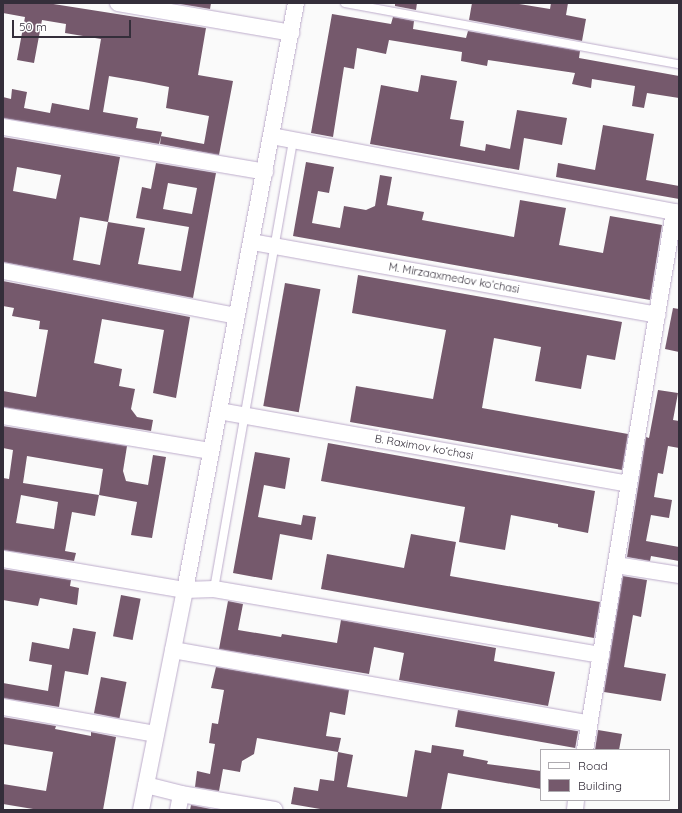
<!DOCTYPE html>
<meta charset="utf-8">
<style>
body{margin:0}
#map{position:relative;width:682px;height:813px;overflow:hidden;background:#fafafa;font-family:Quicksand,sans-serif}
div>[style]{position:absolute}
.building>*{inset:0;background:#75596c;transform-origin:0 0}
.roads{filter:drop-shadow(0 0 1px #bdaccb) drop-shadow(0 0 1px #bdaccb)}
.lane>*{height:8px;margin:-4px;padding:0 4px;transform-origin:4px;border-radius:4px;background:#fff}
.street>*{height:16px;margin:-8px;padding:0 8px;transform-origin:8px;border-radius:8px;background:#fff}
span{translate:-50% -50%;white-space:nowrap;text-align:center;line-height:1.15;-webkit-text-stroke:4px #fff;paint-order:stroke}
.street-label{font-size:11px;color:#342e3a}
.frame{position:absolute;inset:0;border:4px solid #342e3a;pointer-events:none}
.legend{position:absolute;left:540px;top:749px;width:130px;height:52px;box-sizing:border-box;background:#fff;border:1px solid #aeabb0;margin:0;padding:5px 7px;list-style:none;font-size:12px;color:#342e3a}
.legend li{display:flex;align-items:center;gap:8px;height:20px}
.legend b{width:20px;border:1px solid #aeabb0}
.scale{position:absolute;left:12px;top:20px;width:119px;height:18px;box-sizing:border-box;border:2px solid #342e3a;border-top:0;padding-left:5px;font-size:12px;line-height:14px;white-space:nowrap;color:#342e3a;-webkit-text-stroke:3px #fff;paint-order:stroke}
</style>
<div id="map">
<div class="building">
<i style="clip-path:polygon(3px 3px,47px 3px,206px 28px,198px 75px,233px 81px,219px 155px,160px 144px,161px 136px,204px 144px,209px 116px,166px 108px,169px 87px,144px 82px,109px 76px,103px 112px,138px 118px,136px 128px,162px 132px,159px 144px,3px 118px,3px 97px,11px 99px,12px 89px,27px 92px,24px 108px,50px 113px,52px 103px,89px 110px,101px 39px,65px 33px,66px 24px,42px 20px,34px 63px,17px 60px,25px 17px,3px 13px)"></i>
<i style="clip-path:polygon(174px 3px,211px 3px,210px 9px)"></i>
<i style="clip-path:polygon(395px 3px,417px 3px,416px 10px,395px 6px)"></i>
<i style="clip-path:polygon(472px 3px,513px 3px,550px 9px,551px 3px,568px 3px,566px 15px,586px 19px,582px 41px,469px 20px)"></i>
<i style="clip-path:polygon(332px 14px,391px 24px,393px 17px,414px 21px,413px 29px,466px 38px,468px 31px,580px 51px,579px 58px,679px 76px,679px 98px,647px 93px,644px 108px,632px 106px,635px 86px,592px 79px,591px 88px,572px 84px,575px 73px,488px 60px,487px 66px,461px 61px,462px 52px,389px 40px,386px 54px,357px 48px,354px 69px,344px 67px,333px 137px,311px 133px)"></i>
<i style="clip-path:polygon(421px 75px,457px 81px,450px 119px,464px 121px,460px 146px,485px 151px,486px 144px,510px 149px,517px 110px,567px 118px,562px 145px,524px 138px,519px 170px,370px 144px,381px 85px,418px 92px)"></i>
<i style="clip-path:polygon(603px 125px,654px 134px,646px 180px,679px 186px,679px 199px,556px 177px,558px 163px,595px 170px)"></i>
<i style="clip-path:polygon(evenodd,3px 137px,120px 157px,108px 222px,145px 228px,138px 264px,181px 271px,189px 227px,136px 218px,142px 187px,151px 189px,156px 163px,216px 173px,193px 298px,3px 262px,3px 137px,17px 167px,61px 175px,56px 199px,13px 191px,17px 167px,3px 137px,168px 183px,197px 188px,192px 214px,163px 209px,168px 183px,3px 137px,80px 217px,108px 222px,100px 265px,73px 260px,80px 217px)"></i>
<i style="clip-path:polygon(306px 162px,334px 167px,329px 193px,318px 191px,312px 223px,340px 228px,344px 206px,366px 210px,375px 206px,380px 175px,392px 177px,387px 205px,424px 212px,422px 220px,514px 237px,520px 200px,566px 208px,559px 245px,603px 253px,610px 216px,662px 225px,650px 300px,293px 236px)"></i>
<i style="clip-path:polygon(358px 275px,622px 322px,615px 360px,587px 355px,581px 389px,535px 381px,541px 347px,494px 338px,482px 408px,628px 434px,622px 470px,350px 422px,356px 386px,433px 399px,446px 330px,352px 313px)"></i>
<i style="clip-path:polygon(3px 281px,190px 317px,176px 398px,153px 393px,164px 330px,102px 319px,94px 363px,122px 369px,119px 386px,135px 389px,131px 409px,137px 417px,153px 420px,151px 431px,3px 407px,3px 391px,36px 397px,48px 330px,39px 329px,40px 321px,12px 316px,14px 308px,3px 306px)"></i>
<i style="left:285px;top:283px;width:36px;height:125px;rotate:10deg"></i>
<i style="clip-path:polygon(673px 308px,679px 309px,679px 352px,665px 349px)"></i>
<i style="clip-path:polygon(658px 390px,678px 393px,673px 420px,679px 421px,679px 448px,668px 446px,663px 474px,658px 473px,654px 497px,672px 500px,669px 518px,651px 515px,646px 541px,679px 547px,679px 561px,651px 556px,650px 561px,627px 557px,646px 437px,649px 438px)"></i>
<i style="clip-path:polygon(evenodd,3px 426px,127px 446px,123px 471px,126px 481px,148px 485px,153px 455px,166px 457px,152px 538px,131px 535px,137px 502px,99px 495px,95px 516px,72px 512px,65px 551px,76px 553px,74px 561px,3px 550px,3px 478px,9px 479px,13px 450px,3px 448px,3px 426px,27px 456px,103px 469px,99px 495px,23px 483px,27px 456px,3px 426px,21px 495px,58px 502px,54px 529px,16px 523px,21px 495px)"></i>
<i style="clip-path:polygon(328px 443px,595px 491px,588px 533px,558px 527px,558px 524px,511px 515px,505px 550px,459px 542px,465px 507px,321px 481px)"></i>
<i style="clip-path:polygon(255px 452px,290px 458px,285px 489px,264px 485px,258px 517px,301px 525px,303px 515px,316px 517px,312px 540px,280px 534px,272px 580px,233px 573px)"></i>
<i style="clip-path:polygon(411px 534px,456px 542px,450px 576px,600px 602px,594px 638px,321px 589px,327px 554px,404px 568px)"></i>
<i style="clip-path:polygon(3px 569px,71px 580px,70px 586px,79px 588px,77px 605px,40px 598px,38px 606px,3px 600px)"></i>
<i style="clip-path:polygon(623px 576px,647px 580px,641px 617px,633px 615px,624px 667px,666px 674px,661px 701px,604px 692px)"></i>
<i style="left:121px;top:595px;width:20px;height:42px;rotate:11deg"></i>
<i style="clip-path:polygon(228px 601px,243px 604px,238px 630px,281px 637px,282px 634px,337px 643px,341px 620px,496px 648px,494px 661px,555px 672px,548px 706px,399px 680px,404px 653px,374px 647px,369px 674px,219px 649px)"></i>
<i style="clip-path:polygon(73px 628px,96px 632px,88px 675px,65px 671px,59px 707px,3px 698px,3px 683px,48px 691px,52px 665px,29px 661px,32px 642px,69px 649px)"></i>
<i style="clip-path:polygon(216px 667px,349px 690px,345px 715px,330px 712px,326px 736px,341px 738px,338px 752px,257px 738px,254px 754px,242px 761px,240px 772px,223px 769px,219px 791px,195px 787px,197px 771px,210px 774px,215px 744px,209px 743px,212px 723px,218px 724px,224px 690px,211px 688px)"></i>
<i style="left:101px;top:677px;width:26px;height:37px;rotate:11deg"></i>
<i style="left:458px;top:710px;width:122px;height:17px;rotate:10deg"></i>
<i style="clip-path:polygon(3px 717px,56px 726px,55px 729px,91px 736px,91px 732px,116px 737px,103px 810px,39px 810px,3px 804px,3px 784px,46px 791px,53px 752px,3px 744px)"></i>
<i style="clip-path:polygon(598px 730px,622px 734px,619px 750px,595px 750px)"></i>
<i style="clip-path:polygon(432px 745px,464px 750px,463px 756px,488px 761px,487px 764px,541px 771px,541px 789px,448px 773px,441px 810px,326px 810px,291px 804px,294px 787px,318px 791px,320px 779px,334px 781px,338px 752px,353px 755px,347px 787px,407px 797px,415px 750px,431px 753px)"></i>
<i style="clip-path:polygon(191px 805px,216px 810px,190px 810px)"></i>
</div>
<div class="roads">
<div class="lane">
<i style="left:345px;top:3px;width:340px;rotate:10.4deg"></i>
<i style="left:214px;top:589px;width:457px;rotate:-80deg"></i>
</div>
<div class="street">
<i style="left:118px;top:3px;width:176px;rotate:9.8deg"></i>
<i style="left:3px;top:127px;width:266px;rotate:9.7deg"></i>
<i style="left:272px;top:136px;width:409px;rotate:10.7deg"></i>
<i style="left:674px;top:212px;width:545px;rotate:99.39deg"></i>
<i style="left:252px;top:242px;width:412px;rotate:10.2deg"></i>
<i style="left:3px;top:271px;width:238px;rotate:10.9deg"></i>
<i style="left:219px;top:411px;width:416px;rotate:10.1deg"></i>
<i style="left:3px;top:416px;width:211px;rotate:9.6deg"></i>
<i style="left:3px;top:559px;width:185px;rotate:9.7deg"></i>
<i style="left:185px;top:590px;width:29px;rotate:-2deg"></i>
<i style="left:214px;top:589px;width:393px;rotate:9.7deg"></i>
<i style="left:616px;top:565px;width:64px;rotate:9deg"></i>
<i style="left:173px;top:650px;width:422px;rotate:10deg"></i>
<i style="left:3px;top:707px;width:155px;rotate:10deg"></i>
<i style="left:146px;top:785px;width:36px;rotate:14deg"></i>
<i style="left:181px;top:794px;width:95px;rotate:9.7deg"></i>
<i style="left:141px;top:810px;width:224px;rotate:-78.7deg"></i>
<i style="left:185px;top:590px;width:597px;rotate:-79.29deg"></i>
<i style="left:178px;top:810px;width:16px;rotate:-79deg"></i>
<i style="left:575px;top:810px;width:10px;rotate:-84deg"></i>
</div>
</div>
<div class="street-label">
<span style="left:454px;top:278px;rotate:10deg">M. Mirzaaxmedov koʻchasi</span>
<span style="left:424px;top:447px;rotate:10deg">B. Raximov koʻchasi</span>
</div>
<div class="frame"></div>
<ul class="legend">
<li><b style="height:5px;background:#fff"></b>Road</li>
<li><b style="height:11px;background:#75596c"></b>Building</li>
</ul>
<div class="scale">50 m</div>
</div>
